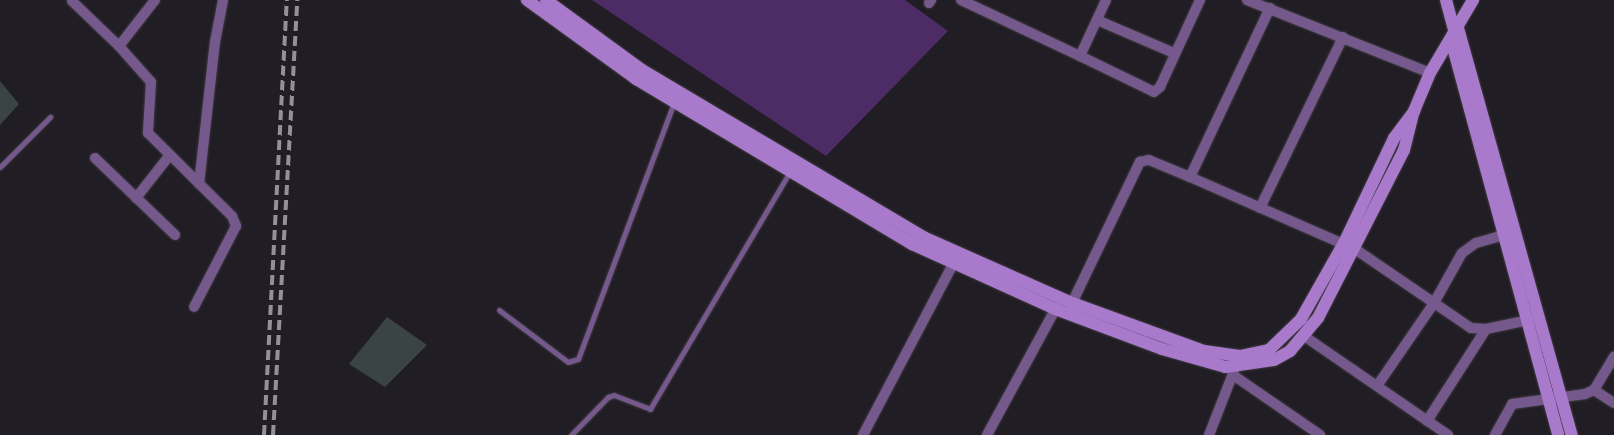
<!DOCTYPE html>
<style>
body{margin:0}
#map{position:relative;width:1614px;height:435px;overflow:hidden;background:#211d24;font-family:Roboto,sans-serif}
div>[style]{position:absolute}
.green>*{inset:0;background:#4d2b64}
.building>*{inset:0;background:#3a4543}
.roads{filter:drop-shadow(0 0 1px #3f3b42) drop-shadow(0 0 1px #3f3b42)}
.lane>*{height:5px;margin:-2.5px;padding:0 2.5px;transform-origin:2.5px;border-radius:2.5px;background:#76598c}
.street>*{height:10px;margin:-5px;padding:0 5px;transform-origin:5px;border-radius:5px;background:#76598c}
.secondary>*{height:12px;margin:-6px;padding:0 6px;transform-origin:6px;border-radius:6px;background:#a97acb}
.rail>*{height:4px;margin-top:-2px;transform-origin:0;background:repeating-linear-gradient(90deg,#939096 0 10px,transparent 0 15px)}
span{translate:-50% -50%;white-space:nowrap;text-align:center;line-height:1.15;-webkit-text-stroke:5px #211d24;paint-order:stroke}
</style>
<div id="map">
<div class="green">
<i style="clip-path:polygon(592px 0,905px 0,948px 31px,826px 156px)"></i>
</div>
<div class="building">
<i style="clip-path:polygon(0 81px,19px 104px,0 125px)"></i>
<i style="clip-path:polygon(387px 317px,427px 345px,385px 387px,349px 364px)"></i>
</div>
<div class="roads">
<div class="lane">
<i style="left:0;top:167px;width:71px;rotate:-45deg"></i>
<i style="left:499px;top:310px;width:86px;rotate:37deg"></i>
<i style="left:568px;top:362px;width:10px;rotate:-17deg"></i>
<i style="left:578px;top:359px;width:274px;rotate:-69.5deg"></i>
<i style="left:571px;top:435px;width:53px;rotate:-45.8deg"></i>
<i style="left:608px;top:397px;width:6px;rotate:-18deg"></i>
<i style="left:614px;top:395px;width:39px;rotate:21deg"></i>
<i style="left:650px;top:409px;width:276px;rotate:-59.5deg"></i>
</div>
<div class="street">
<i style="left:155px;top:0;width:58px;rotate:128deg"></i>
<i style="left:119px;top:46px;width:48px;rotate:48.4deg"></i>
<i style="left:151px;top:82px;width:51px;rotate:93.4deg"></i>
<i style="left:148px;top:133px;width:118px;rotate:44.7deg"></i>
<i style="left:232px;top:216px;width:11px;rotate:68deg"></i>
<i style="left:236px;top:226px;width:91px;rotate:117.4deg"></i>
<i style="left:961px;top:0;width:132px;rotate:25.2deg"></i>
<i style="left:1106px;top:0;width:62px;rotate:114.9deg"></i>
<i style="left:1080px;top:56px;width:82px;rotate:25.9deg"></i>
<i style="left:1154px;top:92px;width:8px;rotate:-40deg"></i>
<i style="left:1160px;top:87px;width:96px;rotate:-65.3deg"></i>
<i style="left:1247px;top:0;width:197px;rotate:21.7deg"></i>
<i style="left:72px;top:1px;width:65px;rotate:43.8deg"></i>
<i style="left:929px;top:3px;width:4px;rotate:-56deg"></i>
<i style="left:1097px;top:20px;width:84px;rotate:23.2deg"></i>
<i style="left:95px;top:158px;width:111px;rotate:43.9deg"></i>
<i style="left:1190px;top:177px;width:180px;rotate:23.6deg"></i>
<i style="left:1355px;top:249px;width:140px;rotate:34.3deg"></i>
<i style="left:1471px;top:328px;width:15px;rotate:4deg"></i>
<i style="left:1486px;top:329px;width:48px;rotate:-12deg"></i>
<i style="left:199px;top:184px;width:143px;rotate:-83.6deg"></i>
<i style="left:215px;top:42px;width:43px;rotate:-79.2deg"></i>
<i style="left:136px;top:198px;width:53px;rotate:-51.8deg"></i>
<i style="left:1260px;top:208px;width:190px;rotate:-64.1deg"></i>
<i style="left:1072px;top:303px;width:157px;rotate:-64.3deg"></i>
<i style="left:1140px;top:162px;width:9px;rotate:-13deg"></i>
<i style="left:1149px;top:160px;width:44px;rotate:22.5deg"></i>
<i style="left:1190px;top:177px;width:187px;rotate:-64.7deg"></i>
<i style="left:1304px;top:336px;width:175px;rotate:34.5deg"></i>
<i style="left:1233px;top:375px;width:106px;rotate:34.6deg"></i>
<i style="left:1377px;top:386px;width:101px;rotate:-55.5deg"></i>
<i style="left:1434px;top:303px;width:57px;rotate:-60.8deg"></i>
<i style="left:1462px;top:253px;width:17px;rotate:-36deg"></i>
<i style="left:1476px;top:243px;width:35px;rotate:-16deg"></i>
<i style="left:1594px;top:390px;width:24px;rotate:33deg"></i>
<i style="left:1427px;top:421px;width:109px;rotate:-57.3deg"></i>
<i style="left:863px;top:435px;width:201px;rotate:-62.2deg"></i>
<i style="left:987px;top:435px;width:149px;rotate:-61.5deg"></i>
<i style="left:1209px;top:435px;width:69px;rotate:-68.7deg"></i>
<i style="left:1495px;top:435px;width:35px;rotate:-61deg"></i>
<i style="left:1512px;top:404px;width:74px;rotate:-7.8deg"></i>
<i style="left:1585px;top:394px;width:10px;rotate:-24deg"></i>
<i style="left:1594px;top:390px;width:39px;rotate:-59deg"></i>
</div>
<div class="secondary">
<i style="left:527px;top:0;width:135px;rotate:35.9deg"></i>
<i style="left:636px;top:79px;width:322px;rotate:30.9deg"></i>
<i style="left:912px;top:244px;width:157px;rotate:24.4deg"></i>
<i style="left:1055px;top:309px;width:114px;rotate:20.5deg"></i>
<i style="left:1162px;top:349px;width:66px;rotate:15.9deg"></i>
<i style="left:1225px;top:367px;width:49px;rotate:-8.1deg"></i>
<i style="left:1274px;top:360px;width:18px;rotate:-29deg"></i>
<i style="left:1290px;top:351px;width:43px;rotate:-49.7deg"></i>
<i style="left:1318px;top:318px;width:189px;rotate:-62.9deg"></i>
<i style="left:1404px;top:150px;width:38px;rotate:-76deg"></i>
<i style="left:546px;top:0;width:119px;rotate:36.1deg"></i>
<i style="left:642px;top:70px;width:327px;rotate:30.7deg"></i>
<i style="left:923px;top:237px;width:163px;rotate:23.9deg"></i>
<i style="left:1072px;top:303px;width:140px;rotate:20deg"></i>
<i style="left:1204px;top:351px;width:36px;rotate:8deg"></i>
<i style="left:1240px;top:356px;width:30px;rotate:-12deg"></i>
<i style="left:1269px;top:350px;width:45px;rotate:-44.1deg"></i>
<i style="left:1301px;top:319px;width:87px;rotate:-60.5deg"></i>
<i style="left:1344px;top:243px;width:116px;rotate:-64.5deg"></i>
<i style="left:1394px;top:138px;width:34px;rotate:-53deg"></i>
<i style="left:1414px;top:111px;width:41px;rotate:-67.2deg"></i>
<i style="left:1430px;top:73px;width:85px;rotate:-59.5deg"></i>
<i style="left:1446px;top:0;width:35px;rotate:75deg"></i>
<i style="left:1458px;top:28px;width:423px;rotate:74.4deg"></i>
<i style="left:1451px;top:40px;width:409px;rotate:74.8deg"></i>
</div>
</div>
<div class="rail">
<i style="left:264px;top:435px;width:436px;rotate:-87deg"></i>
<i style="left:273px;top:435px;width:436px;rotate:-86.8deg"></i>
</div>
</div>
